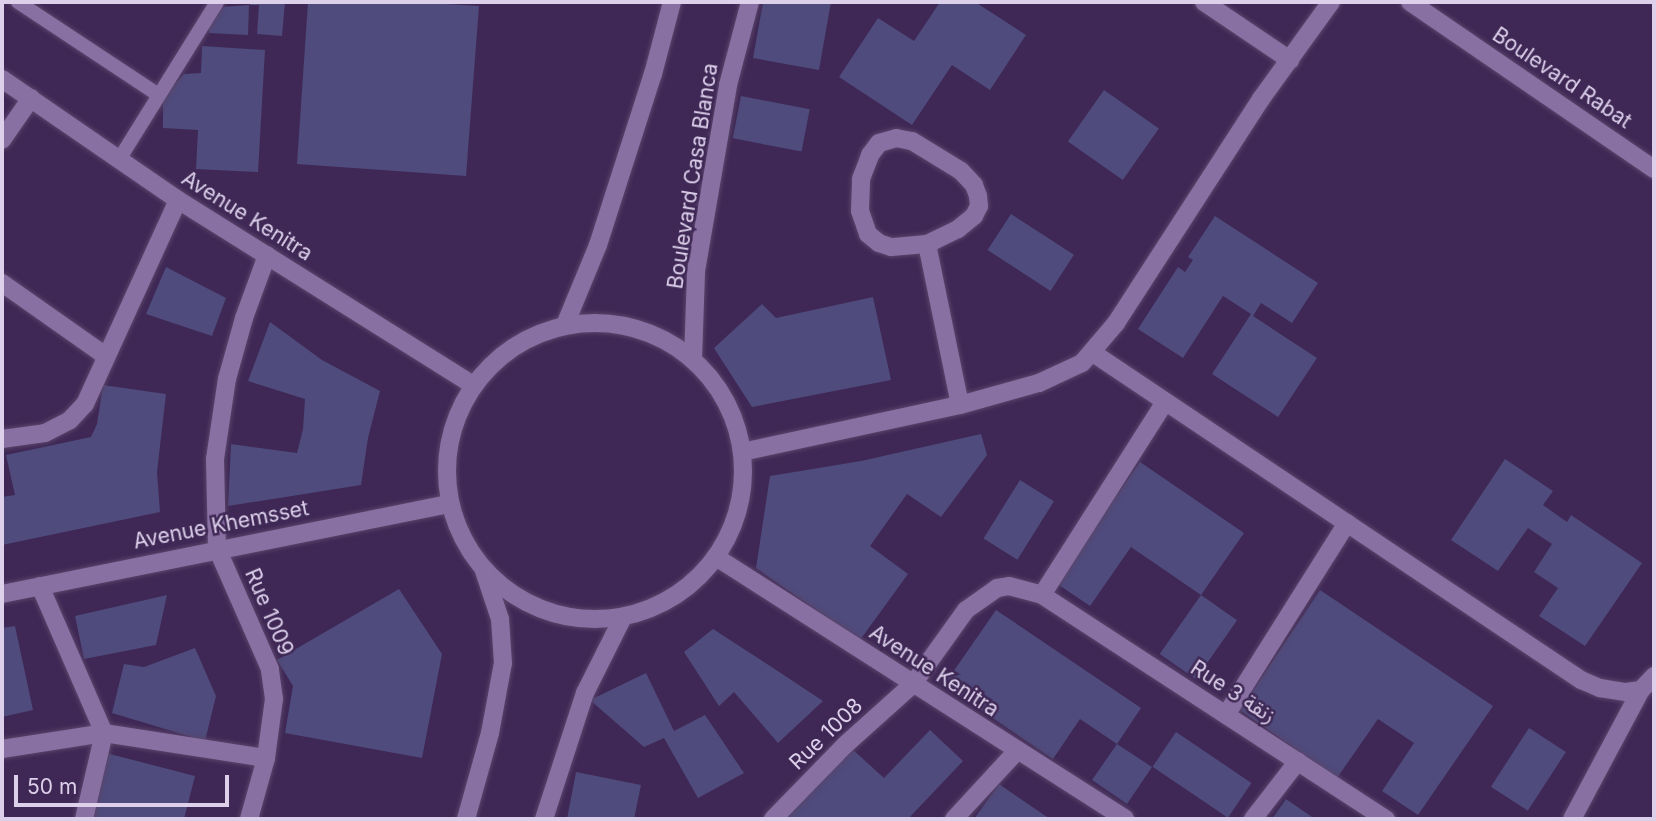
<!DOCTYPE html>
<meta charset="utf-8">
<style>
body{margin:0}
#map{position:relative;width:1656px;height:821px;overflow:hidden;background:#3f2855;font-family:Inter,"Noto Sans Arabic",sans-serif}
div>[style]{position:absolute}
.building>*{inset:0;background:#4f4b7c;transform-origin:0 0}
.roads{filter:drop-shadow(0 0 2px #59456b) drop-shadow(0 0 2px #59456b)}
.service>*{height:14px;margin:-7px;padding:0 7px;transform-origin:7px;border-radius:7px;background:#8870a2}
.minor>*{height:18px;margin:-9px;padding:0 9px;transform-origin:9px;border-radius:9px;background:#8870a2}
.tertiary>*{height:18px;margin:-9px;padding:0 9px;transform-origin:9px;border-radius:9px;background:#8870a2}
.secondary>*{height:18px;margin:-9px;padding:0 9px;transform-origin:9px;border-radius:9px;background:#8870a2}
.secondary>.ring{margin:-9px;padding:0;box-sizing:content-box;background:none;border:18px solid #8870a2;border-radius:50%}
span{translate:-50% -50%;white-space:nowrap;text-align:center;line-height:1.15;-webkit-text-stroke:5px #3f2855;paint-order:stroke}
.street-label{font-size:21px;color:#dcd0eb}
.frame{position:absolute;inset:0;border:4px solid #dcd0eb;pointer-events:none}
.scale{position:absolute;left:14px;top:775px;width:215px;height:32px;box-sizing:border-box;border:4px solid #dcd0eb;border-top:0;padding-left:9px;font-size:21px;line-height:24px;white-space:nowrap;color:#dcd0eb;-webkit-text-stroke:5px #3f2855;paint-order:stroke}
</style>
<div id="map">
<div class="building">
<i style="clip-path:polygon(250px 2px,285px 2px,282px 36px,257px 34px,259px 5px,250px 5px)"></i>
<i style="clip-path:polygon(308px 2px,415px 2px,479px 6px,466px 176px,297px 164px)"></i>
<i style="clip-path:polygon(763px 2px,831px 2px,819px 70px,753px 58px)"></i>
<i style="clip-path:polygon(940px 2px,975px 2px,1026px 35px,990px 90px,952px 65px,912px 125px,839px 77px,878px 18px,914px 41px)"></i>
<i style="clip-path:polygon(249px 5px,248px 35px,209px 33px,208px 21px,220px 7px)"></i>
<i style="clip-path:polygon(202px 46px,265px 50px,258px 172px,196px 169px,198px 130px,163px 128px,163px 97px,184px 74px,201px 73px)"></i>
<i style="left:1104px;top:90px;width:67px;height:63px;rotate:35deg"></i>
<i style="left:741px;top:96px;width:70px;height:43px;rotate:11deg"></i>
<i style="left:1011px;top:214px;width:75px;height:43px;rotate:33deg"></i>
<i style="clip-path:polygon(1215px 216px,1318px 283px,1292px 323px,1261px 303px,1253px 316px,1317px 358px,1278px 417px,1212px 374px,1251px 314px,1223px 296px,1183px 358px,1138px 329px,1178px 267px,1185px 272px,1193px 260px,1188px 257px)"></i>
<i style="clip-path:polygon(166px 267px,226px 298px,212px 336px,146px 314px)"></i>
<i style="clip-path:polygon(873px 297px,891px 380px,752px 407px,714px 348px,762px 304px,776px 318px)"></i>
<i style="clip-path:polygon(270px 322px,322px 360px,380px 391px,368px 438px,361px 485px,228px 506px,231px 444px,297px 453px,303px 429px,305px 399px,248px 381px)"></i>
<i style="clip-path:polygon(103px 385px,166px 394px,157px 472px,160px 512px,2px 545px,2px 497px,15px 495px,6px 455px,91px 437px,97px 424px)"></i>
<i style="clip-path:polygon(981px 434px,987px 455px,941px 517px,907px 494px,870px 546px,908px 574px,860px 640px,756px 568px,770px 476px,861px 461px)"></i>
<i style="clip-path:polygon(1505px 459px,1553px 491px,1543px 505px,1567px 522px,1571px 515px,1642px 563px,1585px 646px,1539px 616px,1558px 588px,1534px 572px,1552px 544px,1528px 528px,1498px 571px,1451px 540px)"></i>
<i style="clip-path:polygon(1140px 462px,1244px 533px,1201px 595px,1131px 547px,1090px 606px,1056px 583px)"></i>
<i style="left:1020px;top:480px;width:40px;height:69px;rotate:32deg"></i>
<i style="clip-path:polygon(399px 589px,442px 654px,422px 758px,285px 733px,293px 686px,277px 660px)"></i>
<i style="clip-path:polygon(1320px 590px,1493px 706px,1418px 815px,1382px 791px,1414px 743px,1378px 719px,1337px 778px,1240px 710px)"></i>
<i style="clip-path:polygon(167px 595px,156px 645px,84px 659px,75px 616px)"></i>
<i style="left:1201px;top:595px;width:44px;height:72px;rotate:35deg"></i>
<i style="clip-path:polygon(996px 610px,1141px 708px,1117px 744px,1152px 767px,1127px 804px,1092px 780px,1117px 744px,1080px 719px,1053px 759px,944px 685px)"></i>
<i style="clip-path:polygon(15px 626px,33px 710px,2px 717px,2px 628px)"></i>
<i style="clip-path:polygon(713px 629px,767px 664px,823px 701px,778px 743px,734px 692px,719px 706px,684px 652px)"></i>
<i style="clip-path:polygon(195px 648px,216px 696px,205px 741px,112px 713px,124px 664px,144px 667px)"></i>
<i style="clip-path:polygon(646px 673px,674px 731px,705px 715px,744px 773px,698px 798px,664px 738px,644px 747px,590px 700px)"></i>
<i style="left:1529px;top:728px;width:44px;height:70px;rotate:33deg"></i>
<i style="clip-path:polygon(930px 730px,963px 761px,908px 819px,786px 819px,852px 749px,884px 778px)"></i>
<i style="left:1176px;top:732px;width:91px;height:42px;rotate:34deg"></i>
<i style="clip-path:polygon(106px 753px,195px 776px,184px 819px,89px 819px)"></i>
<i style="clip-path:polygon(576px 772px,641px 785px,634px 819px,567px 819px)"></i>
<i style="clip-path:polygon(999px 784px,1025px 802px,1050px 819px,974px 819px)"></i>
<i style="clip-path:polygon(1286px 799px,1315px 819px,1272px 819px)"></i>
</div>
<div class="roads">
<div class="service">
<i style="left:18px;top:2px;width:167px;rotate:33.5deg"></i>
<i style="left:120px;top:158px;width:184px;rotate:-58.1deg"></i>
</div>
<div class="minor">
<i style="left:1204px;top:2px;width:104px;rotate:34deg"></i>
<i style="left:1410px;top:2px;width:296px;rotate:34.4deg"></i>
<i style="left:2px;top:79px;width:214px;rotate:34.5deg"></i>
<i style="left:178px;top:200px;width:348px;rotate:32.1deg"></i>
<i style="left:896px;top:138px;width:16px;rotate:11deg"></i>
<i style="left:912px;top:141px;width:57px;rotate:31.5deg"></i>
<i style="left:961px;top:171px;width:19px;rotate:47deg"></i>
<i style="left:974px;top:185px;width:12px;rotate:70deg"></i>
<i style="left:978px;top:196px;width:10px;rotate:84deg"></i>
<i style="left:979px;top:206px;width:11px;rotate:117deg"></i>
<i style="left:974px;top:216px;width:21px;rotate:141deg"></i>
<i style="left:958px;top:229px;width:34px;rotate:154deg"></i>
<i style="left:927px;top:244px;width:36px;rotate:175deg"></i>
<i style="left:891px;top:247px;width:13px;rotate:-162deg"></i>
<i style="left:879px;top:243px;width:14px;rotate:-141deg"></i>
<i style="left:868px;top:234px;width:24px;rotate:-109deg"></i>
<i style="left:860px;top:211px;width:32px;rotate:-88deg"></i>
<i style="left:861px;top:179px;width:26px;rotate:-69deg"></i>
<i style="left:870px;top:155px;width:15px;rotate:-53deg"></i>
<i style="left:879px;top:143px;width:18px;rotate:-16deg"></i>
<i style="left:2px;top:140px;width:51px;rotate:-55.4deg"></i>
<i style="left:927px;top:244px;width:164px;rotate:78.4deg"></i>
<i style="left:2px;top:283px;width:127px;rotate:35.1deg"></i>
<i style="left:1093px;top:353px;width:587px;rotate:33.83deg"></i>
<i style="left:1581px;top:680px;width:21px;rotate:23deg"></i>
<i style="left:1600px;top:688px;width:26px;rotate:9deg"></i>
<i style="left:1626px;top:692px;width:15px;rotate:-8deg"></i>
<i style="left:1641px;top:690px;width:19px;rotate:-47deg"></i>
<i style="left:2px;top:439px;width:43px;rotate:-7.9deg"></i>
<i style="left:45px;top:433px;width:28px;rotate:-27deg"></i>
<i style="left:70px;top:420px;width:22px;rotate:-47deg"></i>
<i style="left:85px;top:404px;width:224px;rotate:-65.5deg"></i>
<i style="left:742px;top:452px;width:223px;rotate:-12.2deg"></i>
<i style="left:960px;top:405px;width:82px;rotate:-15.6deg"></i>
<i style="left:1039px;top:383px;width:47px;rotate:-24.9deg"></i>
<i style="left:1082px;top:363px;width:52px;rotate:-49.6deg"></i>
<i style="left:1116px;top:323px;width:267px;rotate:-57.1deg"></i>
<i style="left:1261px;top:99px;width:120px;rotate:-54.2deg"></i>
<i style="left:719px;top:559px;width:482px;rotate:32.6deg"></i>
<i style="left:40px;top:586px;width:160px;rotate:66.5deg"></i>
<i style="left:104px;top:733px;width:88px;rotate:103.1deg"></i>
<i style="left:1042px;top:595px;width:229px;rotate:-57.5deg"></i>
<i style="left:1226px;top:715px;width:227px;rotate:-57.8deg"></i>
<i style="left:2px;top:749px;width:103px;rotate:-8.9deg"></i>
<i style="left:104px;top:733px;width:164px;rotate:8.8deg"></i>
<i style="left:249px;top:819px;width:63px;rotate:-74.4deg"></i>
<i style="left:266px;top:758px;width:60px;rotate:-82.3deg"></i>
<i style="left:274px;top:699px;width:30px;rotate:-98deg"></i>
<i style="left:270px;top:669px;width:132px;rotate:-113.7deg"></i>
<i style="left:217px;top:548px;width:89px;rotate:-91.3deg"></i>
<i style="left:215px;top:459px;width:81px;rotate:-81.5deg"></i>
<i style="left:227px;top:379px;width:63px;rotate:-74.4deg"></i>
<i style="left:244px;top:318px;width:67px;rotate:-69.9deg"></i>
<i style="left:773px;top:819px;width:103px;rotate:-45.8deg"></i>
<i style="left:845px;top:745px;width:91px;rotate:-41.9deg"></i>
<i style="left:913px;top:684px;width:91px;rotate:-54.4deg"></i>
<i style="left:966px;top:610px;width:38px;rotate:-35deg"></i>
<i style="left:997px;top:588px;width:12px;rotate:-9deg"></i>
<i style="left:1009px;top:586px;width:34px;rotate:15deg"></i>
<i style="left:1042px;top:595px;width:411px;rotate:33.1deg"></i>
<i style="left:954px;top:819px;width:91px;rotate:-47.2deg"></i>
<i style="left:1253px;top:819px;width:73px;rotate:-52.2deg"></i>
<i style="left:1572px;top:819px;width:146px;rotate:-61.9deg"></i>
</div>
<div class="tertiary">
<i style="left:2px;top:594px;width:456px;rotate:-11.4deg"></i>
</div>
<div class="secondary">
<i class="ring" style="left:447px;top:323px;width:278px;height:278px"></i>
<i style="left:565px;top:325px;width:87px;rotate:-67.6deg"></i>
<i style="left:598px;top:245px;width:180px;rotate:-72.2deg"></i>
<i style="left:653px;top:74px;width:74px;rotate:-75.2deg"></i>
<i style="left:693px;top:359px;width:88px;rotate:-88deg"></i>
<i style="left:696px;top:271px;width:189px;rotate:-80.2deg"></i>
<i style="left:728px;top:85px;width:86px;rotate:-75.2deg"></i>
<i style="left:466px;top:819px;width:89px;rotate:-74.4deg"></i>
<i style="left:490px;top:733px;width:71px;rotate:-79.5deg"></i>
<i style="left:503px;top:663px;width:44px;rotate:-93.9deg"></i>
<i style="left:500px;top:619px;width:51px;rotate:-108.4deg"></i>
<i style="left:544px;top:819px;width:133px;rotate:-72deg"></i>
<i style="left:585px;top:693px;width:85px;rotate:-63.4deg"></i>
</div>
</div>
<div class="street-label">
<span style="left:1562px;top:78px;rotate:34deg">Boulevard Rabat</span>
<span style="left:693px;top:176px;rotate:-81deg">Boulevard Casa Blanca</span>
<span style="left:247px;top:216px;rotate:32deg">Avenue Kenitra</span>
<span style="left:221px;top:525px;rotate:-11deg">Avenue Khemsset</span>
<span style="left:269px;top:612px;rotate:67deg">Rue 1009</span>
<span style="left:934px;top:671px;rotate:33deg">Avenue Kenitra</span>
<span style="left:1233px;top:692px;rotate:33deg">Rue 3 زنقة</span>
<span style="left:826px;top:734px;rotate:-44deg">Rue 1008</span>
</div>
<div class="frame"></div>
<div class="scale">50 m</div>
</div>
